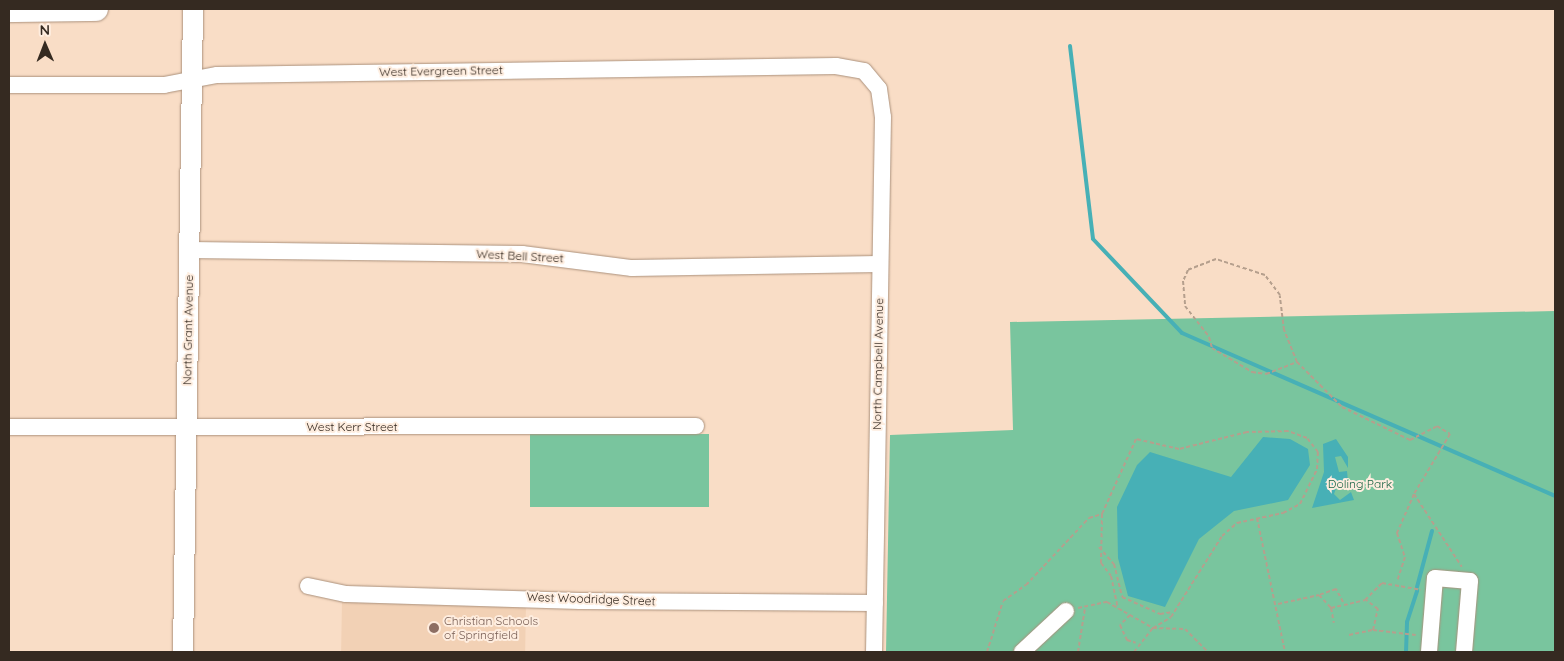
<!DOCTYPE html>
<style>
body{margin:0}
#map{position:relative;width:1564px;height:661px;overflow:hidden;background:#f9ddc6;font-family:Quicksand,sans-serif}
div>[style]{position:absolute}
.built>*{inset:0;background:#f2d1b5;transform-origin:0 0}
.green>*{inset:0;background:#79c59e;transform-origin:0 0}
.water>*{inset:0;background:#47b0b6}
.stream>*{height:4px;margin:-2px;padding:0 2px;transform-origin:2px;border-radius:2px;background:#47b0b6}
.path>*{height:2px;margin-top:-1px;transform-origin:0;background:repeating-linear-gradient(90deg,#b59f8d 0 4px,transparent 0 6.5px)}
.roads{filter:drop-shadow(0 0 1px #ab917c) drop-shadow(0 0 1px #ab917c)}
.minor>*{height:16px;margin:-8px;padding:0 8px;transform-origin:8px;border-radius:8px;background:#fff}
.major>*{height:20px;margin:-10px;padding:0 10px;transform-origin:10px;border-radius:10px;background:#fff}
.highway>*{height:24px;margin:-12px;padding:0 12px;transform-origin:12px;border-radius:12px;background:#fff}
.dots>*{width:14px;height:14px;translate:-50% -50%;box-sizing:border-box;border:2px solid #feeddf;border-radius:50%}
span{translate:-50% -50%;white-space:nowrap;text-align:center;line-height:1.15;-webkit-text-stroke:4px #feeddf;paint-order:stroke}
.street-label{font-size:12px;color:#352a21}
.park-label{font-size:12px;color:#1c6747}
.education-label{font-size:12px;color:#785e54}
.left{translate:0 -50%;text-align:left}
.frame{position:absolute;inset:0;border:10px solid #352a21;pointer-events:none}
.north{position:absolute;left:20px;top:20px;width:50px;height:50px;-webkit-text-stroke:4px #feeddf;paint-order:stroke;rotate:359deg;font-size:14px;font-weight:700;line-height:20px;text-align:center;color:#352a21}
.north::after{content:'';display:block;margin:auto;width:18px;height:22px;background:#352a21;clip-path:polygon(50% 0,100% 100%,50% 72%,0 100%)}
</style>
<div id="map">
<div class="built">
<i style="left:342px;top:601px;width:184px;height:51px;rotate:1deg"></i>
</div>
<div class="green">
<i style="clip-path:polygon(1555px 311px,1555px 652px,886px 652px,890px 435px,1013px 430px,1010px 322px)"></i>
<i style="left:709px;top:434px;width:73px;height:179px;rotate:90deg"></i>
</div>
<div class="water">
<i style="clip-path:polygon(1263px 437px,1290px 439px,1308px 449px,1310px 465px,1288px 500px,1234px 511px,1199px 539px,1165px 607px,1128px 596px,1118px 558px,1117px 507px,1137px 465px,1150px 452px,1231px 477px)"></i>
<i style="clip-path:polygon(1336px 439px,1348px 457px,1348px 468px,1341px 456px,1335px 457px,1339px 472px,1347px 471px,1348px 482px,1337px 486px,1334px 494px,1340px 500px,1351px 492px,1354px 500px,1312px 508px,1324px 472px,1323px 444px)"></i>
</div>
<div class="stream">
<i style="left:1070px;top:46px;width:194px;rotate:83.2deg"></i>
<i style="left:1093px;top:239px;width:129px;rotate:46.6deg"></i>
<i style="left:1182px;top:333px;width:407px;rotate:23.6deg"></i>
<i style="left:1417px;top:587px;width:58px;rotate:-75deg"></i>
<i style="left:1406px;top:652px;width:30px;rotate:-88deg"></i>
<i style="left:1407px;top:622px;width:33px;rotate:-72deg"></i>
</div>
<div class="path">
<i style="left:1297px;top:362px;width:35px;rotate:-112deg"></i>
<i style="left:1284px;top:330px;width:35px;rotate:-97deg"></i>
<i style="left:1280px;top:295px;width:25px;rotate:-127deg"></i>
<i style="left:1265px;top:275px;width:52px;rotate:-161.9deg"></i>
<i style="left:1216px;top:259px;width:30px;rotate:159deg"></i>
<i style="left:1188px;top:270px;width:12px;rotate:114deg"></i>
<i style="left:1183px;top:281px;width:25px;rotate:85deg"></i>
<i style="left:1185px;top:306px;width:39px;rotate:52deg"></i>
<i style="left:1209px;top:337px;width:11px;rotate:75deg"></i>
<i style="left:1212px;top:348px;width:47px;rotate:31deg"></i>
<i style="left:1252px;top:372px;width:14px;rotate:8deg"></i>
<i style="left:1266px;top:374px;width:33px;rotate:-21deg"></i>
<i style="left:1297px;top:362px;width:64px;rotate:45deg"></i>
<i style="left:1342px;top:407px;width:76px;rotate:25.9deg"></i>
<i style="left:1410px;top:440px;width:30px;rotate:-27deg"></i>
<i style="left:1437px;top:426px;width:15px;rotate:32deg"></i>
<i style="left:1450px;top:434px;width:70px;rotate:121deg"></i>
<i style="left:1414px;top:494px;width:43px;rotate:113.6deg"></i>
<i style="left:1397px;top:533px;width:25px;rotate:72deg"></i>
<i style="left:1405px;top:557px;width:26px;rotate:108deg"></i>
<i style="left:1414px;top:494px;width:87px;rotate:56.7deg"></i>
<i style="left:1257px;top:518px;width:137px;rotate:78.2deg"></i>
<i style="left:1099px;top:547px;width:23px;rotate:49deg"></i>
<i style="left:1114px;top:564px;width:34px;rotate:76deg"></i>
<i style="left:1122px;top:597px;width:42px;rotate:24.1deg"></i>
<i style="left:1160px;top:614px;width:13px;rotate:-9deg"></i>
<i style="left:1343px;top:602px;width:15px;rotate:-118deg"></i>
<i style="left:1336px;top:589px;width:18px;rotate:161deg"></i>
<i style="left:1319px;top:595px;width:18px;rotate:47deg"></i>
<i style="left:1331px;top:608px;width:35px;rotate:-13deg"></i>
<i style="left:1365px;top:600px;width:24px;rotate:-45deg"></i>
<i style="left:1382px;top:583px;width:39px;rotate:10deg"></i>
<i style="left:1278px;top:604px;width:42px;rotate:-12.4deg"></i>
<i style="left:1078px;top:608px;width:30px;rotate:-12deg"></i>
<i style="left:1107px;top:602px;width:53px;rotate:29.5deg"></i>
<i style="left:1153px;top:628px;width:21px;rotate:-31deg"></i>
<i style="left:1171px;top:617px;width:96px;rotate:-57.8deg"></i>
<i style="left:1222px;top:536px;width:20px;rotate:-41deg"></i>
<i style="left:1237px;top:523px;width:47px;rotate:-12.3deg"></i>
<i style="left:1283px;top:513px;width:19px;rotate:-28deg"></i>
<i style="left:1300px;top:504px;width:39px;rotate:-64deg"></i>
<i style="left:1317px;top:469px;width:17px;rotate:-87deg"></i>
<i style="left:1318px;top:452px;width:18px;rotate:-128deg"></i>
<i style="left:1307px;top:438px;width:20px;rotate:-160deg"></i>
<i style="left:1288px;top:431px;width:41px;rotate:178.6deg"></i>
<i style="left:1247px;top:432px;width:70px;rotate:166deg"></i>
<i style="left:1179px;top:449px;width:44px;rotate:-166.9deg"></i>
<i style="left:1136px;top:439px;width:82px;rotate:114.4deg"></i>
<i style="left:1102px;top:514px;width:49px;rotate:91.2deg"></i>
<i style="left:1101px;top:563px;width:16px;rotate:52deg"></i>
<i style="left:1111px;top:576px;width:33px;rotate:78deg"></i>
<i style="left:1331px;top:608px;width:15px;rotate:79deg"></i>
<i style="left:1130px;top:615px;width:14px;rotate:135deg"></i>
<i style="left:1120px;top:625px;width:17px;rotate:65deg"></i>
<i style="left:1127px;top:640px;width:9px;rotate:18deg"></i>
<i style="left:1373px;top:630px;width:43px;rotate:6.6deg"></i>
<i style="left:1349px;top:635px;width:25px;rotate:-12deg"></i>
<i style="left:1373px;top:630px;width:22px;rotate:-77deg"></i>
<i style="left:1378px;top:609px;width:15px;rotate:-143deg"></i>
<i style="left:987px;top:652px;width:53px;rotate:-72.6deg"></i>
<i style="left:1003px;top:601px;width:28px;rotate:-35deg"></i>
<i style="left:1026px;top:585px;width:92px;rotate:-46.8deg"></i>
<i style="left:1089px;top:518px;width:14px;rotate:-17deg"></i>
<i style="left:1078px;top:652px;width:45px;rotate:-81deg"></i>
<i style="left:1134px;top:652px;width:31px;rotate:-52deg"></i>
<i style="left:1153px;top:628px;width:32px;rotate:2deg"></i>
<i style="left:1185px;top:629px;width:33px;rotate:45deg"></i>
</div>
<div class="roads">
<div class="minor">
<i style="left:9px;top:85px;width:155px"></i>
<i style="left:164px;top:85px;width:54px;rotate:-10.7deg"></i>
<i style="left:217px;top:75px;width:619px;rotate:-0.83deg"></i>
<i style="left:836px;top:66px;width:28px;rotate:10deg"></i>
<i style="left:864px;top:71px;width:23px;rotate:50deg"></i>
<i style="left:879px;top:89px;width:28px;rotate:82deg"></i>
<i style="left:883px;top:117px;width:535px;rotate:90.96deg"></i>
<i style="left:189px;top:250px;width:333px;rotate:0.7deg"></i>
<i style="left:522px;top:254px;width:111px;rotate:7.3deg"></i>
<i style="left:632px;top:268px;width:247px;rotate:-0.9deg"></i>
<i style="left:9px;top:427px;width:687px;rotate:-0.08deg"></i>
<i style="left:308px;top:586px;width:39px;rotate:12deg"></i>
<i style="left:346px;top:594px;width:234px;rotate:1.7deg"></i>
<i style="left:580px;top:601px;width:295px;rotate:0.4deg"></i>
<i style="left:1022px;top:652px;width:60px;rotate:-43deg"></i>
<i style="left:1429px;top:652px;width:74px;rotate:-85.4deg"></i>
<i style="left:1435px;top:578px;width:35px;rotate:5deg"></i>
<i style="left:1470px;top:581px;width:71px;rotate:94.8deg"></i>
</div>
<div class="major">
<i style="left:183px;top:652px;width:643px;rotate:-89.11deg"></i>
</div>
<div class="highway">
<i style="left:9px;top:10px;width:87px;rotate:-0.7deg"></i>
</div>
</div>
<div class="dots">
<i style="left:434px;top:628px;background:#8d6e63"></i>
</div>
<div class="street-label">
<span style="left:441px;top:71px;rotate:-1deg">West Evergreen Street</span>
<span style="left:520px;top:256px;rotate:3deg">West Bell Street</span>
<span style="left:188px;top:330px;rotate:-89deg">North Grant Avenue</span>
<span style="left:878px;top:364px;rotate:-89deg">North Campbell Avenue</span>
<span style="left:352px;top:427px">West Kerr Street</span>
<span style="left:591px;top:599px;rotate:2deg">West Woodridge Street</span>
</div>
<div class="park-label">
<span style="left:1360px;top:484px">Doling Park</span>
</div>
<div class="education-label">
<span class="left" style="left:444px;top:628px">Christian Schools<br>of Springfield</span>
</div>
<div class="frame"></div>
<div class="north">N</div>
</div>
